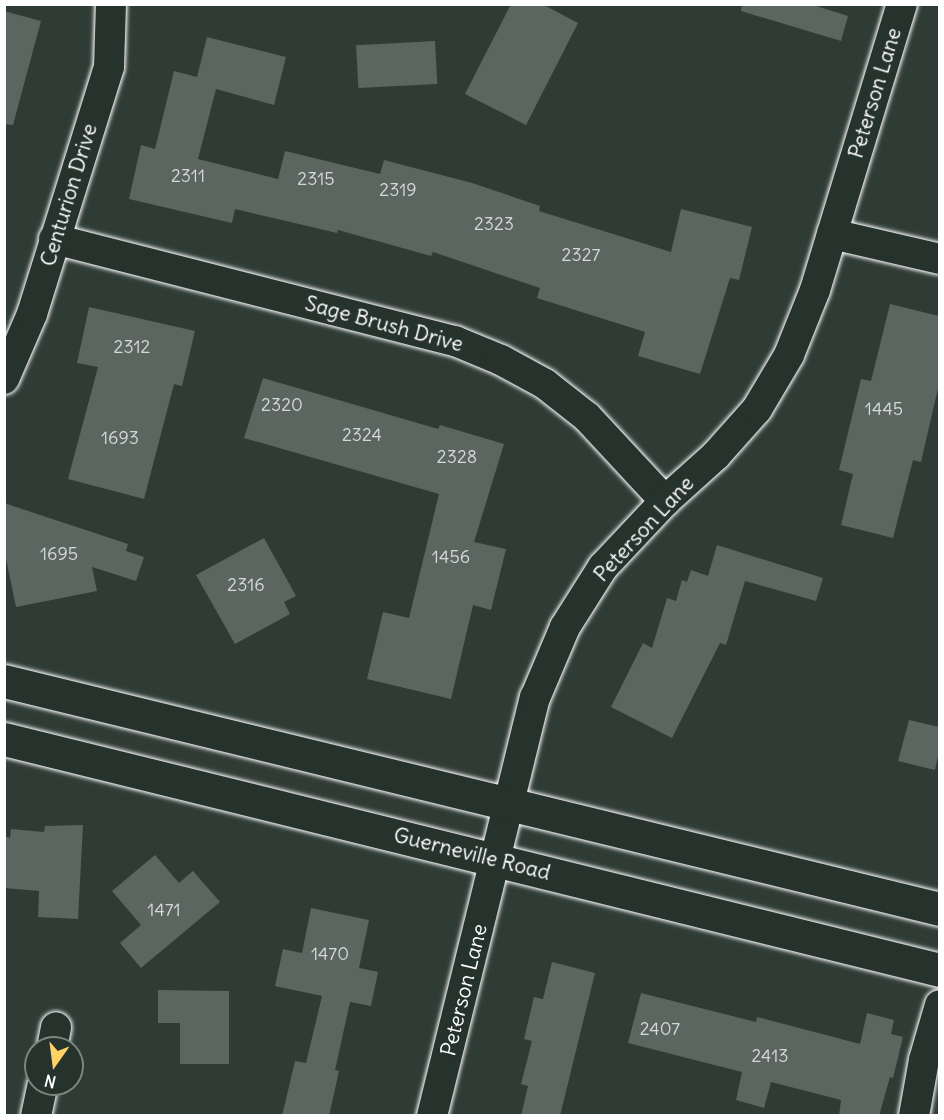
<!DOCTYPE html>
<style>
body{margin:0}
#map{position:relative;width:944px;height:1120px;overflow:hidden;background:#2f3b35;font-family:Delius,sans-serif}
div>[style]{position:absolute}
.building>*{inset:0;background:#5b6661;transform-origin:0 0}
.roads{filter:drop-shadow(0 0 2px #fff) drop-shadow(0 0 2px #fff)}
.minor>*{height:30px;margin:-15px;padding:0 15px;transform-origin:15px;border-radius:15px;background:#26332d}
.secondary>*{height:33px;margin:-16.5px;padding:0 16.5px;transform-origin:16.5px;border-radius:16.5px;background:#26332d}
span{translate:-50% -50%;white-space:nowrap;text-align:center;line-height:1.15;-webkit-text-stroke:5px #26332d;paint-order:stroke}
.number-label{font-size:18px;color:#d6d9d8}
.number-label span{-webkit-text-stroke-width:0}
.street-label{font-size:21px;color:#fff}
.frame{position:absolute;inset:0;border:6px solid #fff;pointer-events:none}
.north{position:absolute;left:24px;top:1036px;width:60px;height:60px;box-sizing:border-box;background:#26332d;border:2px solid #7d8581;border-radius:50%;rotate:194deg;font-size:16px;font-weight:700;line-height:24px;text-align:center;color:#fff}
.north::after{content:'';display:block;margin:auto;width:21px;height:27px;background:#ffd166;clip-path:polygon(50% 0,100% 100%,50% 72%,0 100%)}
</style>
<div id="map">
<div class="building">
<i style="clip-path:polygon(511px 4px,542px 4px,578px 23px,526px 125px,465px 94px)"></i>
<i style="clip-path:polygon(742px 4px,810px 4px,848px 16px,841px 41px,741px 11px)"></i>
<i style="clip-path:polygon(4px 11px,41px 21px,13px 125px,4px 124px)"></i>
<i style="clip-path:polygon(207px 37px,286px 57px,274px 105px,216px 89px,198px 159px,278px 179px,285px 151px,380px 174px,384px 160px,472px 183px,540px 206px,539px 211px,671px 252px,681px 209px,752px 227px,739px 280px,730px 278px,700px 374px,638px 356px,645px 332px,537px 298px,540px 288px,433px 252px,431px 256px,338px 230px,337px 233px,235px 209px,232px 223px,129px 199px,141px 145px,155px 149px,174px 71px,197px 77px)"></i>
<i style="left:435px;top:41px;width:43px;height:79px;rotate:87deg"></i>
<i style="clip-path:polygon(890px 304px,939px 316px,939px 384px,921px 462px,913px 460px,893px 538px,841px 525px,853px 474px,839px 470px,861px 379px,871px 381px)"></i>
<i style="clip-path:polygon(89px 307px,195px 331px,182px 386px,174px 384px,144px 499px,68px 479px,98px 367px,77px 363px)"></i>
<i style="clip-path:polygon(263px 378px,438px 429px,440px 425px,504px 444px,474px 542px,506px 549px,491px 610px,473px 605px,451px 699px,367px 679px,383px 612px,409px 618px,439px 494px,244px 438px)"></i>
<i style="clip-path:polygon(4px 503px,128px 544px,126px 551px,144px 557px,136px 581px,92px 567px,97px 591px,16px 607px,4px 549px)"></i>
<i style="clip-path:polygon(264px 538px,296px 596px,284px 602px,290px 614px,235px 644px,196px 575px)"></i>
<i style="clip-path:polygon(717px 545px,823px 578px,816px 601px,745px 581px,726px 645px,720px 643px,672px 738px,611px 707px,643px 643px,652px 648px,667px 598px,676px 601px,682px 580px,687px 582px,691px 570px,708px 576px)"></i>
<i style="clip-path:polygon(909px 720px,939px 727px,939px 751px,935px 770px,898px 761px)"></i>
<i style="clip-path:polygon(83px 825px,78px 919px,38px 917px,39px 891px,4px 888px,4px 836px,10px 838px,11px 829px,44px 832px,45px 826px)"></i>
<i style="clip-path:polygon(155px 855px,179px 883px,193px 871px,220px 902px,141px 968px,120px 943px,141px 925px,112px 891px)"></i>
<i style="clip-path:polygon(311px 908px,369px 920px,359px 968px,378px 972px,371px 1006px,350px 1002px,335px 1070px,339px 1071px,329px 1116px,282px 1116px,295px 1061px,306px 1063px,322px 996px,275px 986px,283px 949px,302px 953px)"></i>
<i style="clip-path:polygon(552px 962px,595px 973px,560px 1116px,521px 1116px,528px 1086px,521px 1084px,532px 1041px,524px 1039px,534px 997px,543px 999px)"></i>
<i style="clip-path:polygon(158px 990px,229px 991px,229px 1064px,180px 1064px,180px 1023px,158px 1023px)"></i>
<i style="clip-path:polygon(641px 993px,756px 1022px,757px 1017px,860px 1044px,867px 1013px,894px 1020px,891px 1034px,903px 1037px,893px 1078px,890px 1077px,879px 1116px,839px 1116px,841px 1100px,771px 1082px,764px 1108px,736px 1100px,742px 1072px,628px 1043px)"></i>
</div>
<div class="roads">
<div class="minor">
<i style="left:832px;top:234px;width:111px;rotate:13deg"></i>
<i style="left:54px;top:239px;width:414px;rotate:14.3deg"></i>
<i style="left:455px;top:341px;width:50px;rotate:22.4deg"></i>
<i style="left:501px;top:360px;width:50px;rotate:28.6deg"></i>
<i style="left:545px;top:384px;width:53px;rotate:38.2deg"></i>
<i style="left:587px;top:417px;width:115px;rotate:47.1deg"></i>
<i style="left:4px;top:379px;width:71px;rotate:-66.7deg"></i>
<i style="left:32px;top:314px;width:259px;rotate:-72.7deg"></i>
<i style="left:109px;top:67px;width:63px;rotate:-88.2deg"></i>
<i style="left:52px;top:1048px;width:21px;rotate:-79deg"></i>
<i style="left:36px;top:1116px;width:33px;rotate:-78deg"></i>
<i style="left:432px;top:1116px;width:431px;rotate:-76.2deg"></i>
<i style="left:535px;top:698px;width:77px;rotate:-67.1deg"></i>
<i style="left:565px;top:627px;width:71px;rotate:-57.7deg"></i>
<i style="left:603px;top:567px;width:91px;rotate:-46.8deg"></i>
<i style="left:665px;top:501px;width:69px;rotate:-42deg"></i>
<i style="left:716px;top:455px;width:62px;rotate:-48.3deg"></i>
<i style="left:757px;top:409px;width:63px;rotate:-59.3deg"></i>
<i style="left:789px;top:355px;width:70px;rotate:-68.2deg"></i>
<i style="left:815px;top:290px;width:299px;rotate:-73.1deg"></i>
<i style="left:914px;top:1116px;width:57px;rotate:-79.9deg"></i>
<i style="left:924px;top:1060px;width:57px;rotate:-73.8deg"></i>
</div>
<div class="secondary">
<i style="left:4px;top:681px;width:963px;rotate:13.69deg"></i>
<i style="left:4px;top:739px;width:964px;rotate:13.86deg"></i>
</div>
</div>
<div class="number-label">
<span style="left:188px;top:176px">2311</span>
<span style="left:316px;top:179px">2315</span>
<span style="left:398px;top:190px">2319</span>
<span style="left:494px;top:224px">2323</span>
<span style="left:581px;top:255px">2327</span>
<span style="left:132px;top:347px">2312</span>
<span style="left:282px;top:405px">2320</span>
<span style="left:884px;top:409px">1445</span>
<span style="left:362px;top:435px">2324</span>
<span style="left:120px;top:438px">1693</span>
<span style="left:457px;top:457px">2328</span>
<span style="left:59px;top:554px">1695</span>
<span style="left:451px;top:557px">1456</span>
<span style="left:246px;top:585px">2316</span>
<span style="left:164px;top:910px">1471</span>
<span style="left:330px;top:954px">1470</span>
<span style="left:660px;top:1029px">2407</span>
<span style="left:770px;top:1056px">2413</span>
</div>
<div class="street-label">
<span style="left:875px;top:93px;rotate:-73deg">Peterson Lane</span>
<span style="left:69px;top:195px;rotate:-73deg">Centurion Drive</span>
<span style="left:384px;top:324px;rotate:15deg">Sage Brush Drive</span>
<span style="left:644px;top:529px;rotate:-47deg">Peterson Lane</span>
<span style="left:472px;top:854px;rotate:14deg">Guerneville Road</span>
<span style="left:464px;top:990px;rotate:-76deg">Peterson Lane</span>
</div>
<div class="frame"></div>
<div class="north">N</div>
</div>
